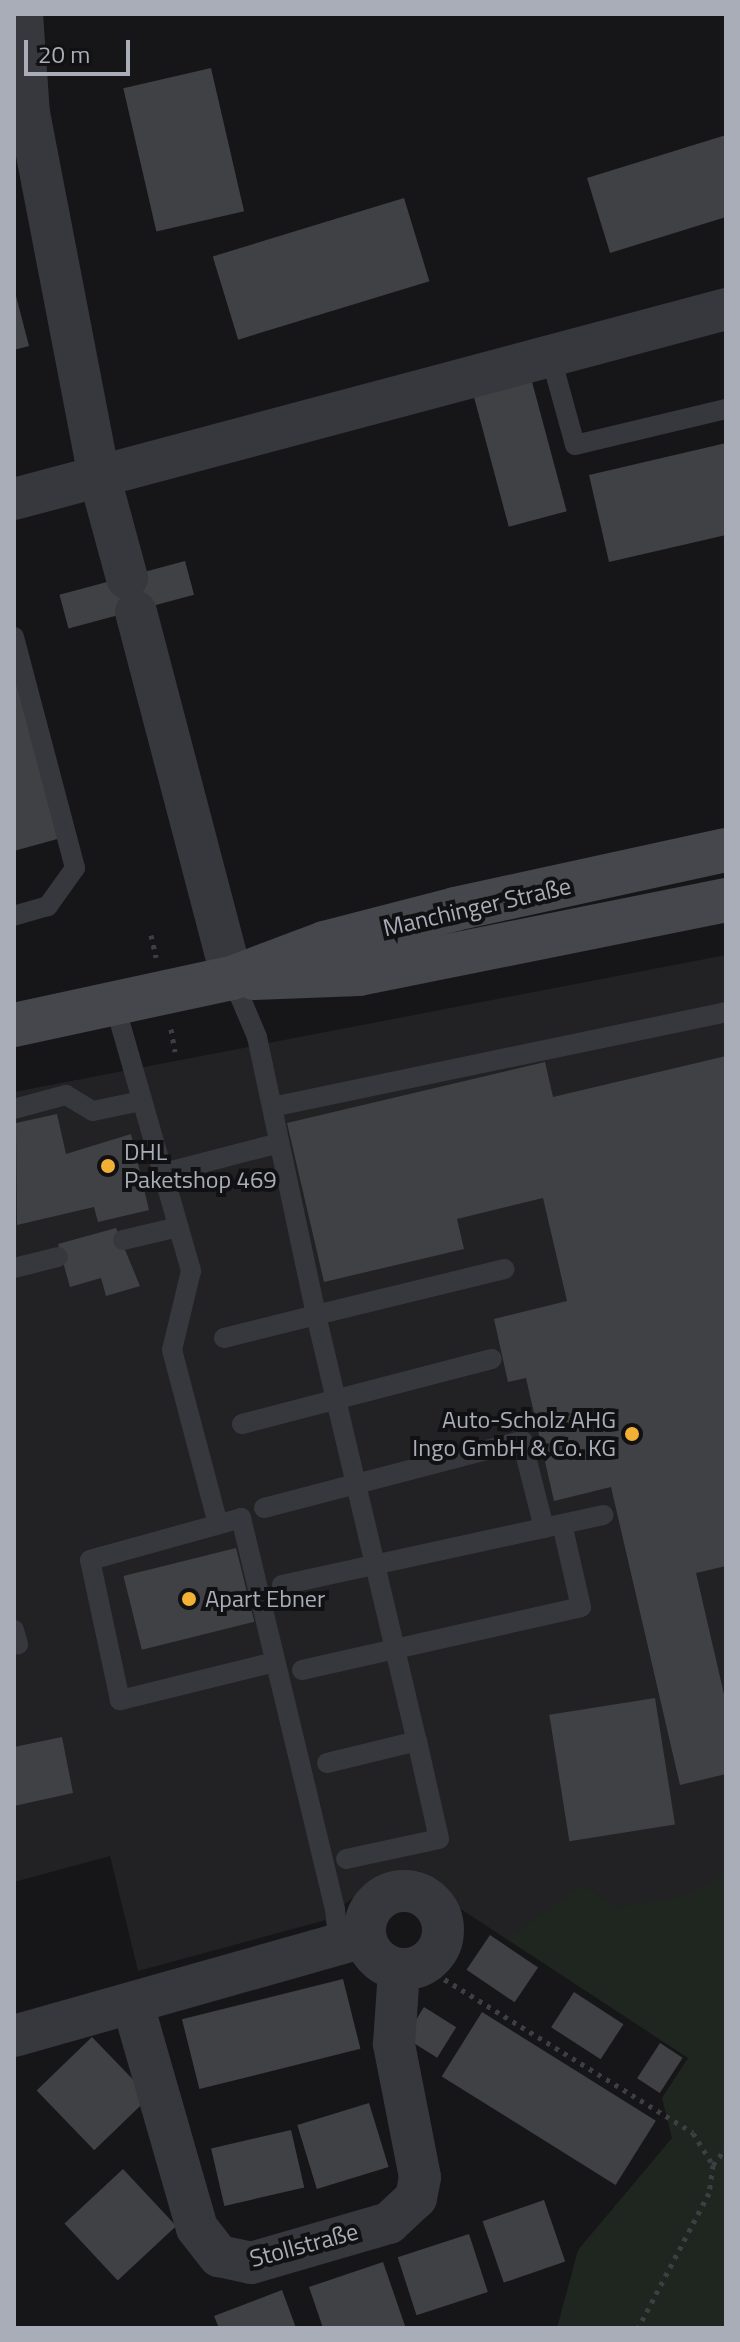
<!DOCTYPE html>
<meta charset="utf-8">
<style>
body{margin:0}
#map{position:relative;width:740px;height:2342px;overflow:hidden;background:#161618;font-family:"Titillium Web",sans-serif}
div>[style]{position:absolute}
.built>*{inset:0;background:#222225}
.green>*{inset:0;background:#1e261f}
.building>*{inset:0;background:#404145;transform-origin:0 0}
.path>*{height:5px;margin-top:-2.5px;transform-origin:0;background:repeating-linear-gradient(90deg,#3d3f44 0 4px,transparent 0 10px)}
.service>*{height:20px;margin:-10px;padding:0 10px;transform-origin:10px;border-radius:10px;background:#37383d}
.minor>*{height:42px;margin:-21px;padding:0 21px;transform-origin:21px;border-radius:21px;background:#37383d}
.minor>.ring{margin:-21px;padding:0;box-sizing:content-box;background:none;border:42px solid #37383d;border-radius:50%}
.secondary>*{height:44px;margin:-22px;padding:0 22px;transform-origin:22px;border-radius:22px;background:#45474d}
.dots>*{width:22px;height:22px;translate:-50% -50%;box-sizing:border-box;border:4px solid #111113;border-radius:50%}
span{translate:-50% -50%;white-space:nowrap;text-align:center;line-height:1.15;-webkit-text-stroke:8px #111113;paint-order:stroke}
.street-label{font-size:24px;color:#a8adb8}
.poi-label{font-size:24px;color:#a8adb8}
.left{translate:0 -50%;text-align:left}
.right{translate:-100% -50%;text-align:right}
.frame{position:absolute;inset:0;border:16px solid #a8adb8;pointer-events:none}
.scale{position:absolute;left:24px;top:40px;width:106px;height:36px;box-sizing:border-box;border:4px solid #a8adb8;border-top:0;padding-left:10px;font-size:24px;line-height:28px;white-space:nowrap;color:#a8adb8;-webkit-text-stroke:6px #111113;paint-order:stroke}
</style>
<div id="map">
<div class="built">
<i style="clip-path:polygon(726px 955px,726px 1898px,628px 2018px,459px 1908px,439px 1881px,418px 1871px,372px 1882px,326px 1920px,138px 1971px,110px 1856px,14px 1882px,14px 1092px)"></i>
</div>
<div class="green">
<i style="clip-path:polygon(726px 1875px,726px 2328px,557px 2328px,578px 2250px,672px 2138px,662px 2098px,688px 2058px,507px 1939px,582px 1885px,617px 1907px,688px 1895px)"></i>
</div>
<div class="building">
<i style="left:211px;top:68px;width:147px;height:90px;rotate:77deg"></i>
<i style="clip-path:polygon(726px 135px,726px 217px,610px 253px,587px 178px)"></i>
<i style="left:404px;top:198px;width:87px;height:200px;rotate:73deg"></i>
<i style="clip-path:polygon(15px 292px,29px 346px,14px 350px,14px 293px)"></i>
<i style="left:531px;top:378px;width:138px;height:60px;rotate:75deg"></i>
<i style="clip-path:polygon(726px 443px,726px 535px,609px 562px,589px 475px)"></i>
<i style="left:185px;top:561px;width:35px;height:130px;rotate:75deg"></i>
<i style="clip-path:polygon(14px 664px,61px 838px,14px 851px)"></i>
<i style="clip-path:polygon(726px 1056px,726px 1566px,696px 1573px,726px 1703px,726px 1774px,680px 1785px,611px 1487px,554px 1501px,526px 1378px,508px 1382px,494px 1319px,567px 1301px,543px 1198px,457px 1219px,464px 1249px,324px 1282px,287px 1123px,545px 1062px,553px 1097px)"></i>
<i style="clip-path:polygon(57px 1114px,66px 1154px,131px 1134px,149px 1210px,98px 1222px,94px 1207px,17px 1225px,16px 1123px)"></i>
<i style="clip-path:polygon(116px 1228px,140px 1286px,106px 1296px,101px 1278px,70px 1287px,58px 1244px)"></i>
<i style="left:236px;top:1548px;width:76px;height:116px;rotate:76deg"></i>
<i style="left:655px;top:1698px;width:128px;height:107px;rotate:81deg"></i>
<i style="clip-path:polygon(62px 1737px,73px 1793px,14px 1806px,14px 1747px)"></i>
<i style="left:490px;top:1935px;width:58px;height:42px;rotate:34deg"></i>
<i style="left:343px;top:1979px;width:72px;height:166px;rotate:76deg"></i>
<i style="left:574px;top:1992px;width:59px;height:42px;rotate:33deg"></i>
<i style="left:424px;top:2007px;width:38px;height:36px;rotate:32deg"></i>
<i style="left:482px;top:2012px;width:205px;height:76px;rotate:32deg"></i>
<i style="left:92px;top:2037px;width:83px;height:77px;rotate:46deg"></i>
<i style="left:660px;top:2043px;width:27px;height:42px;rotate:33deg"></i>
<i style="left:369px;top:2103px;width:67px;height:75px;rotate:73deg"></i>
<i style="left:291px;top:2130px;width:59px;height:82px;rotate:77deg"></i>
<i style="left:123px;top:2169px;width:78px;height:80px;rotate:47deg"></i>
<i style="left:544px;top:2200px;width:65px;height:65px;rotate:71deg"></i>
<i style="left:469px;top:2234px;width:61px;height:75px;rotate:72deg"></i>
<i style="clip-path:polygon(383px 2262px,405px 2326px,323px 2328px,309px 2287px)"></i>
<i style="clip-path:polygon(282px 2290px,296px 2328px,219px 2328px,214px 2316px)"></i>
</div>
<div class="path">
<i style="left:151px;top:935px;width:23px;rotate:77deg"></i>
<i style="left:171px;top:1029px;width:23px;rotate:80deg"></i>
<i style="left:436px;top:1974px;width:302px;rotate:31.7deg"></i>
<i style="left:693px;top:2133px;width:38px;rotate:58deg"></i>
<i style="left:713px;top:2165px;width:28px;rotate:98deg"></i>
<i style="left:709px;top:2193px;width:153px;rotate:117.7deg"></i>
<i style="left:713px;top:2165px;width:21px;rotate:-53deg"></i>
</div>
<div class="service">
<i style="left:550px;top:354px;width:94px;rotate:74.6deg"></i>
<i style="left:575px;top:445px;width:155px;rotate:-13.4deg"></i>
<i style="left:14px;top:637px;width:239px;rotate:75.2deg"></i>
<i style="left:75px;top:868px;width:47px;rotate:125.4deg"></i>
<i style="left:48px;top:906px;width:35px;rotate:164deg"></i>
<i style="left:232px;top:978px;width:64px;rotate:67deg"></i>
<i style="left:257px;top:1037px;width:284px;rotate:78deg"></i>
<i style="left:316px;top:1315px;width:194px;rotate:-13.7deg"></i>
<i style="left:114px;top:1002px;width:280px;rotate:74deg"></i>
<i style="left:191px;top:1271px;width:81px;rotate:103.5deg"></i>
<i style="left:172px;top:1350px;width:180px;rotate:75.2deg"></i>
<i style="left:272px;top:1107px;width:464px;rotate:-11.8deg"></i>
<i style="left:14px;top:1109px;width:54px;rotate:-15.1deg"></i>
<i style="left:66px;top:1095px;width:31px;rotate:31deg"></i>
<i style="left:93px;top:1111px;width:49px;rotate:-11.8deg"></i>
<i style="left:164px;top:1173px;width:119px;rotate:-14.6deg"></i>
<i style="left:123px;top:1240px;width:57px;rotate:-13.1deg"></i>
<i style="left:14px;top:1268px;width:45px;rotate:-14deg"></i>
<i style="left:224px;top:1338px;width:95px;rotate:-14deg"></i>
<i style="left:316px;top:1315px;width:438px;rotate:76.7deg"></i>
<i style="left:417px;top:1741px;width:100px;rotate:77.3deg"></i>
<i style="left:439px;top:1839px;width:95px;rotate:167.9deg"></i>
<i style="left:242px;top:1424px;width:258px;rotate:-14.6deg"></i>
<i style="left:264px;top:1508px;width:267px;rotate:-14.6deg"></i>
<i style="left:522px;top:1441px;width:90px;rotate:75.8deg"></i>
<i style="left:282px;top:1585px;width:329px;rotate:-12.3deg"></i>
<i style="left:14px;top:1630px;width:15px;rotate:74deg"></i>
<i style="left:275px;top:1662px;width:160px;rotate:166.2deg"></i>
<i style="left:120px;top:1700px;width:143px;rotate:-102.1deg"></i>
<i style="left:90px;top:1560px;width:157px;rotate:-15.5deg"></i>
<i style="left:241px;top:1518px;width:402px;rotate:76.5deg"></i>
<i style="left:335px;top:1909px;width:40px;rotate:84.3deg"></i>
<i style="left:302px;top:1670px;width:286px;rotate:-12.7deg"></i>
<i style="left:581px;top:1607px;width:85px;rotate:-102.9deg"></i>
<i style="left:327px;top:1763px;width:93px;rotate:-13.7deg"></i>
</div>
<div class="minor">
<i style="left:22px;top:14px;width:99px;rotate:86deg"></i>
<i style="left:29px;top:113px;width:369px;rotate:79.1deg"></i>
<i style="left:99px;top:475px;width:107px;rotate:74.8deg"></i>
<i style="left:14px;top:499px;width:737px;rotate:-14.94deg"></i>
<i style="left:136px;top:612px;width:378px;rotate:75.3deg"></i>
<i class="ring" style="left:365px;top:1891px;width:36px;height:36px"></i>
<i style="left:133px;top:2005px;width:232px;rotate:74deg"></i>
<i style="left:197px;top:2228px;width:36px;rotate:52deg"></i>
<i style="left:219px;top:2256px;width:33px;rotate:12deg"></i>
<i style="left:251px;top:2263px;width:144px;rotate:-16.2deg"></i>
<i style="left:389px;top:2223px;width:37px;rotate:-43deg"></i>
<i style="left:416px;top:2198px;width:21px;rotate:-79deg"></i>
<i style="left:420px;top:2177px;width:136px;rotate:-101.1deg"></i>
<i style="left:394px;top:2044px;width:74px;rotate:-86.1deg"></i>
<i style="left:14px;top:2036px;width:365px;rotate:-15.8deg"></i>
</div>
<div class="secondary">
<i style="left:254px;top:978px;width:105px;rotate:-2.2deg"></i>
<i style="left:359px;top:974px;width:374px;rotate:-11.4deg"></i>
<i style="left:14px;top:1025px;width:223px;rotate:-12.2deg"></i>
<i style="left:232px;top:978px;width:98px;rotate:-20.8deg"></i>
<i style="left:324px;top:943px;width:135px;rotate:-14.5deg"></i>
<i style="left:455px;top:909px;width:277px;rotate:-12.3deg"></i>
</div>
<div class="dots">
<i style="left:108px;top:1166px;background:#f2b134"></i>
<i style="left:632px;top:1434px;background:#f2b134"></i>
<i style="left:189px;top:1599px;background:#f2b134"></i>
</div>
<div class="street-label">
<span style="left:477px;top:907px;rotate:-13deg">Manchinger Straße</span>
<span style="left:304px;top:2245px;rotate:-15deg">Stollstraße</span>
</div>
<div class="poi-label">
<span class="left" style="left:124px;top:1166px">DHL<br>Paketshop 469</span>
<span class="right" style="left:616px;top:1434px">Auto-Scholz AHG<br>Ingo GmbH &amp; Co. KG</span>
<span class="left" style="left:205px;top:1599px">Apart Ebner</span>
</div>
<div class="frame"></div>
<div class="scale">20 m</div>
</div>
